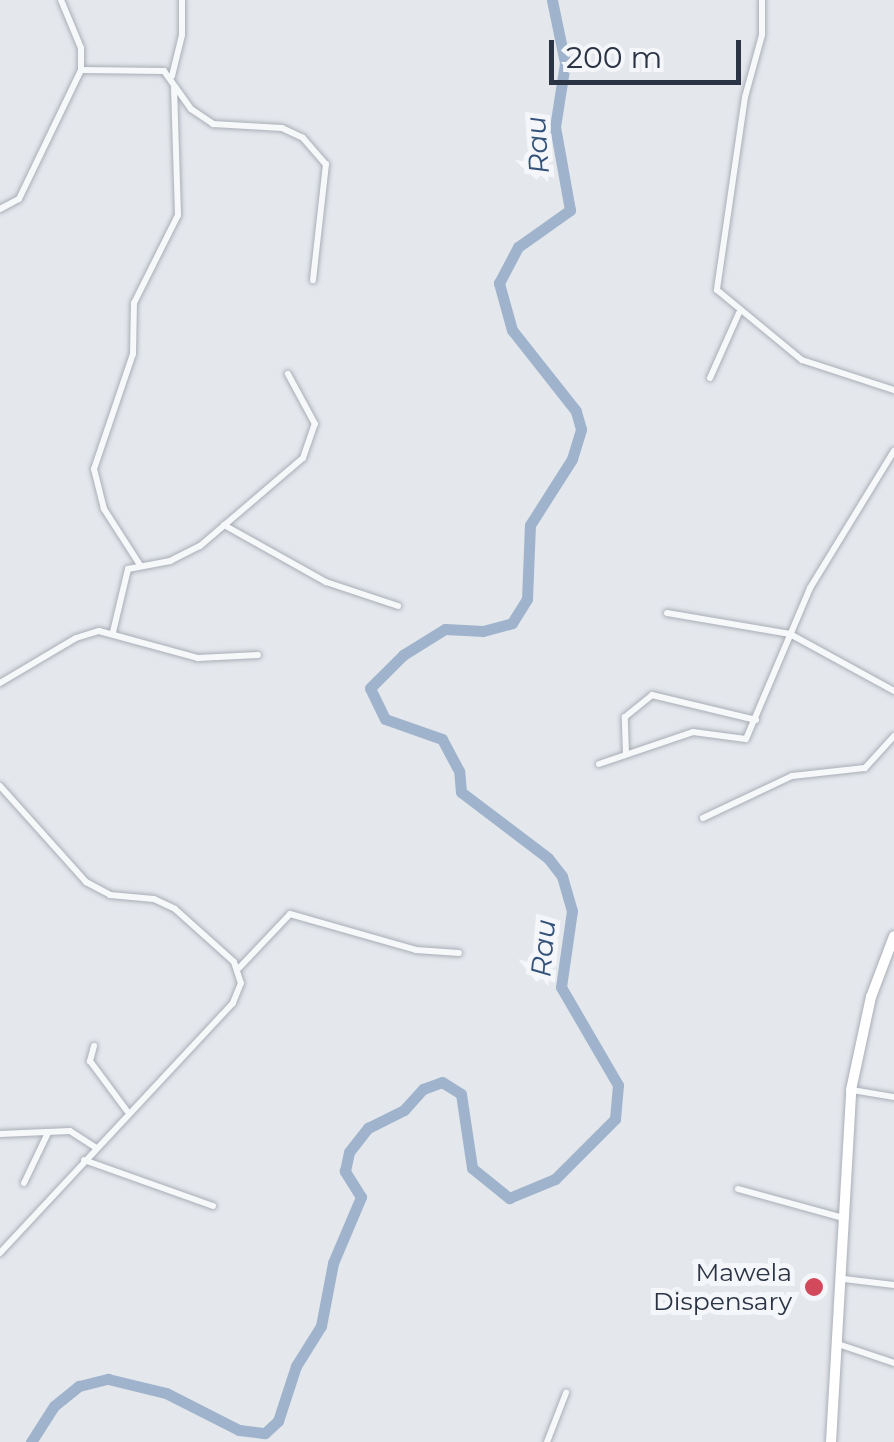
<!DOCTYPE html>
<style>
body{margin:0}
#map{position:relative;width:894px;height:1442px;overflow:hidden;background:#e4e7ec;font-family:Montserrat,sans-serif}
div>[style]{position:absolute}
.river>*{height:11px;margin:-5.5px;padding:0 5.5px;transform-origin:5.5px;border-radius:5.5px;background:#9fb4cc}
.roads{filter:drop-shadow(0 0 2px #a9aeb7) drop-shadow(0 0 2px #a9aeb7)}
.street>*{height:6px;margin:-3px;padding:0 3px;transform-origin:3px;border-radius:3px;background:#f7f8fa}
.secondary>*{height:10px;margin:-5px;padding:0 5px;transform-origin:5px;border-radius:5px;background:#fff}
.dots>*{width:28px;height:28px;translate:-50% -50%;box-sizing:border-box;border:5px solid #f4f6f9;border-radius:50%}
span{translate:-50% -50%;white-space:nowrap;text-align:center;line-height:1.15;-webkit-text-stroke:10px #f4f6f9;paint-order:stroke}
.poi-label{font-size:25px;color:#2b3445}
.right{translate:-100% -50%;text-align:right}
.water-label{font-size:28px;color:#34527a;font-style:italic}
.scale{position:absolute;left:549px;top:40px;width:192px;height:45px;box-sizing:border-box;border:5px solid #2b3445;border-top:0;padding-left:12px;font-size:30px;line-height:35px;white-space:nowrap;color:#2b3445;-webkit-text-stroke:8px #f4f6f9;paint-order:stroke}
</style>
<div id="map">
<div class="river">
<i style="left:31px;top:1442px;width:43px;rotate:-57.4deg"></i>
<i style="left:54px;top:1406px;width:32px;rotate:-39deg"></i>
<i style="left:79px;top:1386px;width:30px;rotate:-14deg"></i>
<i style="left:108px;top:1379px;width:60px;rotate:13.6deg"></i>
<i style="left:166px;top:1393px;width:82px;rotate:26.9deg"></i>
<i style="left:239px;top:1430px;width:26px;rotate:7deg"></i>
<i style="left:265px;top:1433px;width:18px;rotate:-43deg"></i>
<i style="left:278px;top:1421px;width:58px;rotate:-71.9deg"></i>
<i style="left:296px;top:1366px;width:47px;rotate:-58deg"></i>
<i style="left:321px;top:1326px;width:64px;rotate:-79.2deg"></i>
<i style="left:333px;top:1263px;width:72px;rotate:-67deg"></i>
<i style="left:361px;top:1197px;width:31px;rotate:-122deg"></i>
<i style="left:345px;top:1171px;width:19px;rotate:-78deg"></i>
<i style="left:349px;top:1152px;width:31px;rotate:-52deg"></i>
<i style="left:368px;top:1128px;width:40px;rotate:-26.6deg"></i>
<i style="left:404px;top:1110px;width:28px;rotate:-48deg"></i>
<i style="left:423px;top:1089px;width:20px;rotate:-20deg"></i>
<i style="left:442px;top:1082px;width:22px;rotate:32deg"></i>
<i style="left:461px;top:1094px;width:75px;rotate:81.5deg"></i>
<i style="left:472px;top:1168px;width:48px;rotate:39deg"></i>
<i style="left:509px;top:1198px;width:50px;rotate:-22.4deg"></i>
<i style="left:555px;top:1179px;width:85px;rotate:-45deg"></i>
<i style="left:615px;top:1119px;width:34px;rotate:-85deg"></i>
<i style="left:618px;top:1085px;width:113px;rotate:-120.2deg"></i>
<i style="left:561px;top:987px;width:77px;rotate:-81.8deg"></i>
<i style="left:572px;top:911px;width:36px;rotate:-106deg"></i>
<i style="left:562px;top:876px;width:23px;rotate:-128deg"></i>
<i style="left:548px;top:858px;width:109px;rotate:-142.8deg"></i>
<i style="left:461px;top:792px;width:21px;rotate:-95deg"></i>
<i style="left:459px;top:771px;width:36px;rotate:-118deg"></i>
<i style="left:442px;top:739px;width:60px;rotate:-160.7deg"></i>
<i style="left:385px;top:719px;width:34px;rotate:-116deg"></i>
<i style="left:370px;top:688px;width:47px;rotate:-45deg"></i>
<i style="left:403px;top:655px;width:49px;rotate:-31.8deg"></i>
<i style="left:445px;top:629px;width:38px;rotate:3deg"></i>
<i style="left:483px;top:631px;width:30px;rotate:-15deg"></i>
<i style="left:512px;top:623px;width:28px;rotate:-58deg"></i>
<i style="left:527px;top:599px;width:74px;rotate:-87.7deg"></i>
<i style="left:530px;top:525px;width:78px;rotate:-57.5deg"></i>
<i style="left:572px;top:459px;width:31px;rotate:-73deg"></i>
<i style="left:581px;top:429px;width:19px;rotate:-106deg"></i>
<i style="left:576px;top:411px;width:103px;rotate:-128.3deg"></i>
<i style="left:512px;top:330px;width:49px;rotate:-105.5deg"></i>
<i style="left:499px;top:283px;width:41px;rotate:-62.2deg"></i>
<i style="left:518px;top:247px;width:64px;rotate:-35.4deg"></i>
<i style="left:570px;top:210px;width:84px;rotate:-100.2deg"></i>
<i style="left:555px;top:127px;width:65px;rotate:-81.1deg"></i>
<i style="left:565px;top:63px;width:64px;rotate:-101.7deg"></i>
</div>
<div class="roads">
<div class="street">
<i style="left:762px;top:0;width:35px;rotate:90deg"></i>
<i style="left:762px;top:35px;width:64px;rotate:105.3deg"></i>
<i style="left:745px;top:97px;width:195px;rotate:98.3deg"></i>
<i style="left:717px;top:290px;width:110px;rotate:39.5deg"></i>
<i style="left:802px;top:360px;width:97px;rotate:18.1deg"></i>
<i style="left:81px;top:70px;width:83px;rotate:0.7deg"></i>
<i style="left:164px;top:71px;width:47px;rotate:54.6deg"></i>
<i style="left:191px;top:109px;width:27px;rotate:34deg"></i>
<i style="left:213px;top:124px;width:69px;rotate:3.3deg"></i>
<i style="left:282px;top:128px;width:23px;rotate:25deg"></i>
<i style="left:303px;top:138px;width:35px;rotate:49deg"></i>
<i style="left:326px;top:164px;width:117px;rotate:96.4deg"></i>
<i style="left:172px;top:76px;width:42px;rotate:-76.3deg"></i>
<i style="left:182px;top:35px;width:35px;rotate:-90deg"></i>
<i style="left:0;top:209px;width:21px;rotate:-28deg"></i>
<i style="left:19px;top:199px;width:143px;rotate:-64.3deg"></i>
<i style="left:81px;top:70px;width:22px;rotate:-90deg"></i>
<i style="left:81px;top:48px;width:52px;rotate:-112.6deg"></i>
<i style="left:710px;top:378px;width:71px;rotate:-66deg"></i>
<i style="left:224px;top:525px;width:117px;rotate:29.2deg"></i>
<i style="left:326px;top:582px;width:76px;rotate:18.4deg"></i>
<i style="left:140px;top:565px;width:67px;rotate:-122.7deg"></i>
<i style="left:104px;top:509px;width:41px;rotate:-104deg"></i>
<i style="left:94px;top:469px;width:121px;rotate:-71.3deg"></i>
<i style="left:133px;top:354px;width:51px;rotate:-88.9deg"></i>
<i style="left:134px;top:303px;width:98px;rotate:-63.4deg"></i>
<i style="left:178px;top:215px;width:127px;rotate:-91.8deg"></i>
<i style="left:667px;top:613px;width:125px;rotate:9.7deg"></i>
<i style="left:790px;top:634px;width:119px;rotate:28.7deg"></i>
<i style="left:113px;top:632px;width:65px;rotate:-76.6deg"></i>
<i style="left:128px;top:569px;width:43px;rotate:-10.8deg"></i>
<i style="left:170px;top:561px;width:34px;rotate:-27deg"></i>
<i style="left:200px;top:546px;width:135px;rotate:-40.5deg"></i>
<i style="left:303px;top:458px;width:36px;rotate:-71deg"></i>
<i style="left:315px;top:424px;width:57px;rotate:-118.4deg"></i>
<i style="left:0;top:683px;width:88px;rotate:-30.6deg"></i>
<i style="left:76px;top:638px;width:24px;rotate:-17deg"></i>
<i style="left:99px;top:631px;width:103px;rotate:15.3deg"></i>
<i style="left:198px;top:658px;width:60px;rotate:-2.9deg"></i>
<i style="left:626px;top:754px;width:37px;rotate:-92deg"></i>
<i style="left:625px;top:717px;width:35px;rotate:-39deg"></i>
<i style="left:652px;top:695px;width:107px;rotate:13.5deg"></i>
<i style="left:599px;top:764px;width:99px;rotate:-18.8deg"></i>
<i style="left:693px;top:732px;width:53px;rotate:7.5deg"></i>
<i style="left:746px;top:739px;width:164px;rotate:-67deg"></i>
<i style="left:810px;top:588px;width:161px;rotate:-58.5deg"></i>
<i style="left:0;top:786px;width:129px;rotate:48.1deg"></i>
<i style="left:86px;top:882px;width:27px;rotate:28deg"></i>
<i style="left:110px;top:895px;width:44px;rotate:5.2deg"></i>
<i style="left:154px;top:899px;width:23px;rotate:25deg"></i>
<i style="left:175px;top:909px;width:79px;rotate:41.9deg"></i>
<i style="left:234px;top:962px;width:22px;rotate:72deg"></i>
<i style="left:241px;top:983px;width:22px;rotate:112deg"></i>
<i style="left:233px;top:1003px;width:342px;rotate:133deg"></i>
<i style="left:703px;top:818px;width:98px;rotate:-25.3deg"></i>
<i style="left:792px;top:776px;width:73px;rotate:-6.3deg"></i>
<i style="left:865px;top:768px;width:43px;rotate:-47.8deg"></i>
<i style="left:239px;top:968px;width:74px;rotate:-46.6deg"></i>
<i style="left:290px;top:914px;width:131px;rotate:15.9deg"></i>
<i style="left:416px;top:950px;width:43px;rotate:4deg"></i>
<i style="left:94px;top:1046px;width:16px;rotate:105deg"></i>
<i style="left:90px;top:1061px;width:62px;rotate:53.5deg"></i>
<i style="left:852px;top:1090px;width:43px;rotate:9.5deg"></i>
<i style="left:0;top:1134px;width:70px;rotate:-2.5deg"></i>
<i style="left:70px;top:1131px;width:30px;rotate:33deg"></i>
<i style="left:84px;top:1160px;width:137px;rotate:19.6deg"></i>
<i style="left:24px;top:1183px;width:55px;rotate:-64.4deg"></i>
<i style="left:738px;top:1189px;width:109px;rotate:15.4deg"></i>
<i style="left:844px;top:1279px;width:50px;rotate:6.8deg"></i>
<i style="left:838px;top:1344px;width:59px;rotate:18.7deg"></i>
<i style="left:547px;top:1442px;width:53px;rotate:-68.8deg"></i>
</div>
<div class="secondary">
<i style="left:831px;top:1442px;width:353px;rotate:-86.7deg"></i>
<i style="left:851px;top:1090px;width:95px;rotate:-77.9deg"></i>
<i style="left:871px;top:997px;width:65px;rotate:-69.3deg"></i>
</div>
</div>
<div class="dots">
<i style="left:814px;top:1287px;background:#d1495b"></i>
</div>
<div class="poi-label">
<span class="right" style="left:792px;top:1287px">Mawela<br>Dispensary</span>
</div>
<div class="water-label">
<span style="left:537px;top:145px;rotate:-94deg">Rau</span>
<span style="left:543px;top:948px;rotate:-85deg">Rau</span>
</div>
<div class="scale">200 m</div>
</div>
